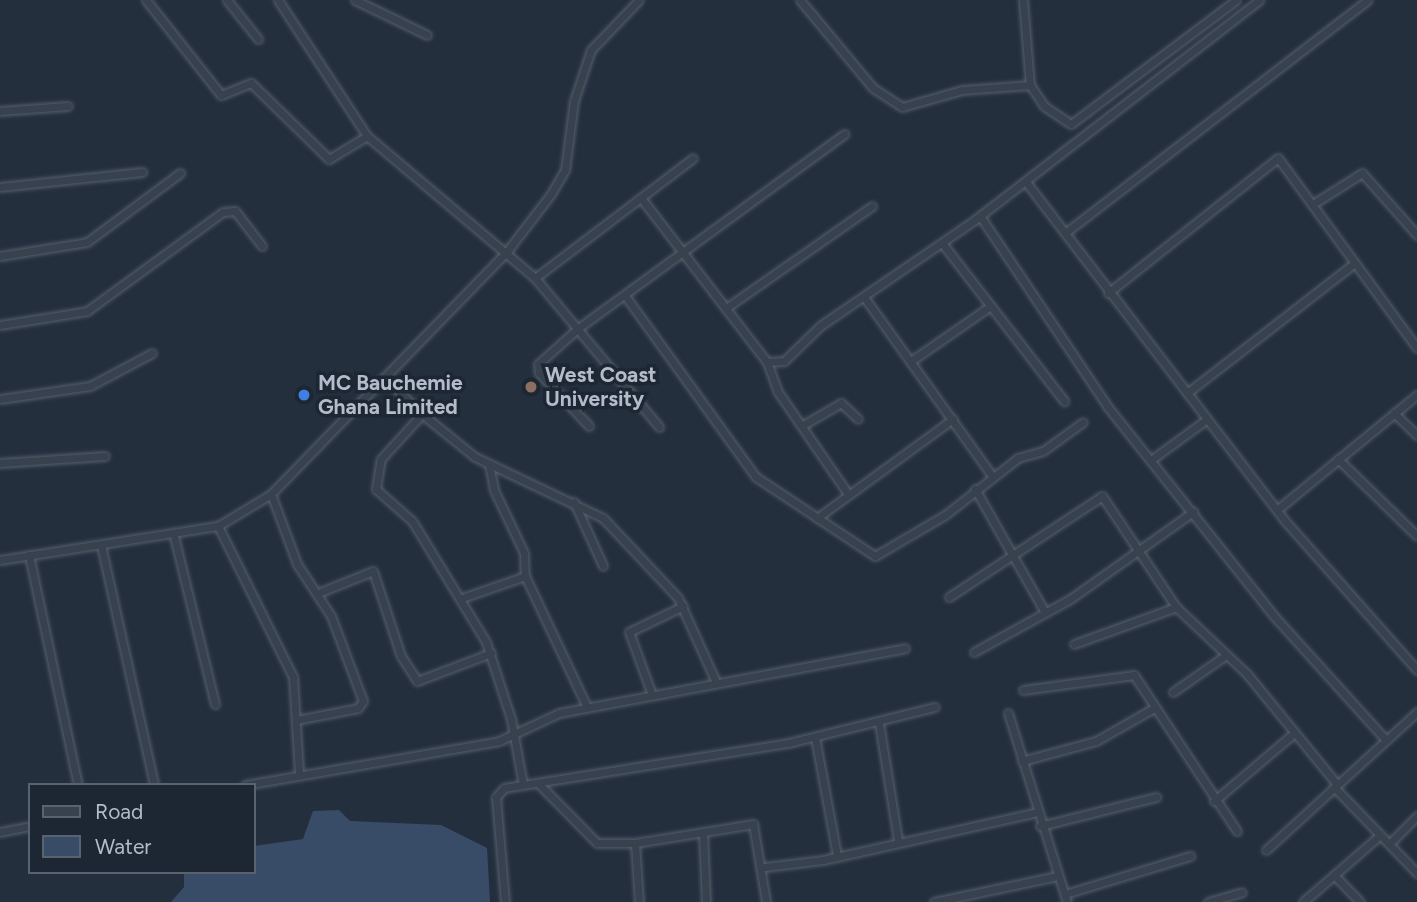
<!DOCTYPE html>
<style>
body{margin:0}
#map{position:relative;width:1417px;height:902px;overflow:hidden;background:#242f3e;font-family:Figtree,sans-serif}
div>[style]{position:absolute}
.water>*{inset:0;background:#394c67}
.roads{filter:drop-shadow(0 0 2px #565f6c) drop-shadow(0 0 2px #565f6c)}
.minor>*{height:7px;margin:-3.5px;padding:0 3.5px;transform-origin:3.5px;border-radius:3.5px;background:#38414e}
.dots>*{width:19px;height:19px;translate:-50% -50%;box-sizing:border-box;border:4px solid #1d2633;border-radius:50%}
span{translate:-50% -50%;white-space:nowrap;text-align:center;line-height:1.15;-webkit-text-stroke:7px #1d2633;paint-order:stroke}
.poi-label{font-size:21px;color:#b4bcc9;font-weight:700}
.left{translate:0 -50%;text-align:left}
.legend{position:absolute;left:28px;top:783px;width:228px;height:91px;box-sizing:border-box;background:#1d2633;border:2px solid #59626f;margin:0;padding:9px 12px;list-style:none;font-size:21px;color:#b4bcc9}
.legend li{display:flex;align-items:center;gap:14px;height:35px}
.legend b{width:35px;border:2px solid #59626f}
</style>
<div id="map">
<div class="water">
<i style="clip-path:polygon(339px 810px,350px 821px,441px 825px,487px 848px,490px 902px,171px 902px,184px 887px,184px 872px,254px 872px,254px 846px,303px 839px,313px 811px)"></i>
</div>
<div class="roads">
<div class="minor">
<i style="left:146px;top:0;width:121px;rotate:51.7deg"></i>
<i style="left:221px;top:95px;width:32px;rotate:-22deg"></i>
<i style="left:251px;top:83px;width:109px;rotate:44.3deg"></i>
<i style="left:329px;top:159px;width:44px;rotate:-31.2deg"></i>
<i style="left:227px;top:0;width:50px;rotate:51.5deg"></i>
<i style="left:278px;top:0;width:163px;rotate:56.8deg"></i>
<i style="left:367px;top:136px;width:220px;rotate:40.2deg"></i>
<i style="left:535px;top:278px;width:198px;rotate:-37.2deg"></i>
<i style="left:355px;top:0;width:80px;rotate:25.9deg"></i>
<i style="left:800px;top:0;width:114px;rotate:50.3deg"></i>
<i style="left:873px;top:88px;width:35px;rotate:33deg"></i>
<i style="left:902px;top:107px;width:62px;rotate:-15.8deg"></i>
<i style="left:962px;top:90px;width:68px;rotate:-4.2deg"></i>
<i style="left:1023px;top:0;width:85px;rotate:85.3deg"></i>
<i style="left:1030px;top:85px;width:25px;rotate:56deg"></i>
<i style="left:1044px;top:106px;width:32px;rotate:34deg"></i>
<i style="left:1071px;top:124px;width:206px;rotate:-36.9deg"></i>
<i style="left:0;top:111px;width:68px;rotate:-4.2deg"></i>
<i style="left:1026px;top:182px;width:428px;rotate:52.6deg"></i>
<i style="left:1286px;top:522px;width:198px;rotate:48.5deg"></i>
<i style="left:0;top:187px;width:143px;rotate:-6deg"></i>
<i style="left:641px;top:198px;width:207px;rotate:52.5deg"></i>
<i style="left:767px;top:362px;width:32px;rotate:70deg"></i>
<i style="left:778px;top:392px;width:124px;rotate:55.5deg"></i>
<i style="left:1313px;top:204px;width:58px;rotate:-32.3deg"></i>
<i style="left:1362px;top:173px;width:83px;rotate:48.4deg"></i>
<i style="left:980px;top:216px;width:229px;rotate:56.2deg"></i>
<i style="left:1107px;top:406px;width:267px;rotate:51.5deg"></i>
<i style="left:1273px;top:615px;width:167px;rotate:47.9deg"></i>
<i style="left:1065px;top:233px;width:382px;rotate:-37.6deg"></i>
<i style="left:942px;top:243px;width:200px;rotate:52.3deg"></i>
<i style="left:0;top:256px;width:88px;rotate:-9.1deg"></i>
<i style="left:87px;top:242px;width:116px;rotate:-36.6deg"></i>
<i style="left:535px;top:278px;width:194px;rotate:50.2deg"></i>
<i style="left:1108px;top:293px;width:217px;rotate:-38.5deg"></i>
<i style="left:1278px;top:158px;width:235px;rotate:53.8deg"></i>
<i style="left:626px;top:297px;width:222px;rotate:54.2deg"></i>
<i style="left:756px;top:477px;width:143px;rotate:33.6deg"></i>
<i style="left:875px;top:556px;width:81px;rotate:-30.4deg"></i>
<i style="left:945px;top:515px;width:93px;rotate:-38deg"></i>
<i style="left:1018px;top:458px;width:26px;rotate:-16deg"></i>
<i style="left:1043px;top:451px;width:49px;rotate:-35.9deg"></i>
<i style="left:864px;top:297px;width:220px;rotate:54.4deg"></i>
<i style="left:726px;top:308px;width:178px;rotate:-34.9deg"></i>
<i style="left:0;top:325px;width:88px;rotate:-9.1deg"></i>
<i style="left:87px;top:311px;width:168px;rotate:-36.1deg"></i>
<i style="left:223px;top:212px;width:12px;rotate:-5deg"></i>
<i style="left:235px;top:211px;width:44px;rotate:52.4deg"></i>
<i style="left:911px;top:361px;width:95px;rotate:-34.7deg"></i>
<i style="left:767px;top:362px;width:17px;rotate:-3deg"></i>
<i style="left:784px;top:361px;width:50px;rotate:-44.2deg"></i>
<i style="left:820px;top:326px;width:189px;rotate:-34.4deg"></i>
<i style="left:976px;top:219px;width:358px;rotate:-37.7deg"></i>
<i style="left:386px;top:379px;width:50px;rotate:44.2deg"></i>
<i style="left:1187px;top:393px;width:207px;rotate:-37.8deg"></i>
<i style="left:0;top:399px;width:91px;rotate:-8.2deg"></i>
<i style="left:90px;top:386px;width:70px;rotate:-28deg"></i>
<i style="left:1394px;top:413px;width:32px;rotate:44deg"></i>
<i style="left:803px;top:425px;width:44px;rotate:-30.1deg"></i>
<i style="left:841px;top:403px;width:23px;rotate:43deg"></i>
<i style="left:589px;top:426px;width:73px;rotate:-133.3deg"></i>
<i style="left:539px;top:373px;width:9px;rotate:-96deg"></i>
<i style="left:538px;top:364px;width:52px;rotate:-41.9deg"></i>
<i style="left:577px;top:329px;width:331px;rotate:-36.1deg"></i>
<i style="left:1338px;top:459px;width:110px;rotate:44.3deg"></i>
<i style="left:1151px;top:460px;width:69px;rotate:-36.2deg"></i>
<i style="left:0;top:463px;width:105px;rotate:-3.8deg"></i>
<i style="left:489px;top:464px;width:26px;rotate:79deg"></i>
<i style="left:494px;top:490px;width:70px;rotate:64.5deg"></i>
<i style="left:524px;top:553px;width:23px;rotate:88deg"></i>
<i style="left:525px;top:576px;width:145px;rotate:64.7deg"></i>
<i style="left:975px;top:489px;width:142px;rotate:60.4deg"></i>
<i style="left:271px;top:494px;width:75px;rotate:69.6deg"></i>
<i style="left:297px;top:564px;width:62px;rotate:56.8deg"></i>
<i style="left:331px;top:616px;width:91px;rotate:69.4deg"></i>
<i style="left:363px;top:701px;width:9px;rotate:126deg"></i>
<i style="left:358px;top:708px;width:62px;rotate:168.9deg"></i>
<i style="left:574px;top:502px;width:70px;rotate:65.6deg"></i>
<i style="left:1278px;top:509px;width:180px;rotate:-39.4deg"></i>
<i style="left:817px;top:518px;width:168px;rotate:-36.1deg"></i>
<i style="left:218px;top:526px;width:169px;rotate:63.6deg"></i>
<i style="left:293px;top:677px;width:95px;rotate:86.4deg"></i>
<i style="left:174px;top:536px;width:173px;rotate:76.3deg"></i>
<i style="left:101px;top:545px;width:246px;rotate:77.5deg"></i>
<i style="left:29px;top:555px;width:235px;rotate:78deg"></i>
<i style="left:0;top:560px;width:221px;rotate:-8.9deg"></i>
<i style="left:218px;top:526px;width:62px;rotate:-31.1deg"></i>
<i style="left:271px;top:494px;width:340px;rotate:-45.8deg"></i>
<i style="left:508px;top:250px;width:71px;rotate:-52.5deg"></i>
<i style="left:551px;top:194px;width:28px;rotate:-60deg"></i>
<i style="left:565px;top:170px;width:70px;rotate:-82.6deg"></i>
<i style="left:574px;top:101px;width:54px;rotate:-71.6deg"></i>
<i style="left:591px;top:50px;width:69px;rotate:-46.2deg"></i>
<i style="left:318px;top:593px;width:59px;rotate:-21.8deg"></i>
<i style="left:373px;top:571px;width:89px;rotate:71.8deg"></i>
<i style="left:401px;top:656px;width:30px;rotate:57deg"></i>
<i style="left:417px;top:681px;width:79px;rotate:-20.7deg"></i>
<i style="left:949px;top:597px;width:183px;rotate:-33.4deg"></i>
<i style="left:1102px;top:496px;width:133px;rotate:56.3deg"></i>
<i style="left:1176px;top:607px;width:98px;rotate:43.3deg"></i>
<i style="left:1247px;top:674px;width:141px;rotate:50.8deg"></i>
<i style="left:462px;top:598px;width:67px;rotate:-19.2deg"></i>
<i style="left:1074px;top:644px;width:109px;rotate:-19.9deg"></i>
<i style="left:974px;top:652px;width:110px;rotate:-28.9deg"></i>
<i style="left:1070px;top:599px;width:151px;rotate:-35.3deg"></i>
<i style="left:1023px;top:690px;width:112px;rotate:-7.7deg"></i>
<i style="left:1134px;top:675px;width:187px;rotate:56.6deg"></i>
<i style="left:651px;top:692px;width:64px;rotate:-110.1deg"></i>
<i style="left:629px;top:632px;width:60px;rotate:-25.7deg"></i>
<i style="left:1173px;top:692px;width:61px;rotate:-35deg"></i>
<i style="left:1008px;top:713px;width:198px;rotate:72.7deg"></i>
<i style="left:879px;top:723px;width:119px;rotate:80.8deg"></i>
<i style="left:815px;top:737px;width:121px;rotate:79.5deg"></i>
<i style="left:1022px;top:761px;width:77px;rotate:-15.1deg"></i>
<i style="left:1096px;top:741px;width:67px;rotate:-29.6deg"></i>
<i style="left:538px;top:783px;width:84px;rotate:45.5deg"></i>
<i style="left:597px;top:843px;width:38px"></i>
<i style="left:635px;top:843px;width:120px;rotate:-9.1deg"></i>
<i style="left:753px;top:824px;width:79px;rotate:80.5deg"></i>
<i style="left:245px;top:785px;width:258px;rotate:-9.8deg"></i>
<i style="left:499px;top:741px;width:66px;rotate:-25deg"></i>
<i style="left:559px;top:713px;width:352px;rotate:-10.6deg"></i>
<i style="left:523px;top:785px;width:67px;rotate:-100.3deg"></i>
<i style="left:511px;top:719px;width:81px;rotate:-108deg"></i>
<i style="left:486px;top:642px;width:142px;rotate:-121.4deg"></i>
<i style="left:412px;top:521px;width:48px;rotate:-138.4deg"></i>
<i style="left:376px;top:489px;width:30px;rotate:-81deg"></i>
<i style="left:381px;top:459px;width:61px;rotate:-47.7deg"></i>
<i style="left:422px;top:414px;width:68px;rotate:39.1deg"></i>
<i style="left:475px;top:457px;width:142px;rotate:25.5deg"></i>
<i style="left:603px;top:518px;width:110px;rotate:46.8deg"></i>
<i style="left:678px;top:598px;width:90px;rotate:65.7deg"></i>
<i style="left:1334px;top:787px;width:120px;rotate:46deg"></i>
<i style="left:1214px;top:801px;width:104px;rotate:-40.3deg"></i>
<i style="left:1040px;top:826px;width:120px;rotate:-14deg"></i>
<i style="left:0;top:832px;width:31px;rotate:-11deg"></i>
<i style="left:703px;top:833px;width:69px;rotate:87.5deg"></i>
<i style="left:635px;top:843px;width:59px;rotate:86.1deg"></i>
<i style="left:1389px;top:844px;width:40px;rotate:-45deg"></i>
<i style="left:1266px;top:850px;width:205px;rotate:-42.4deg"></i>
<i style="left:765px;top:867px;width:58px;rotate:-6.9deg"></i>
<i style="left:823px;top:860px;width:216px;rotate:-12.6deg"></i>
<i style="left:1334px;top:875px;width:37px;rotate:46deg"></i>
<i style="left:1065px;top:894px;width:131px;rotate:-16.9deg"></i>
<i style="left:505px;top:902px;width:105px;rotate:-94.9deg"></i>
<i style="left:496px;top:797px;width:12px;rotate:-48deg"></i>
<i style="left:504px;top:788px;width:288px;rotate:-9deg"></i>
<i style="left:788px;top:743px;width:151px;rotate:-13.8deg"></i>
<i style="left:934px;top:902px;width:126px;rotate:-11.9deg"></i>
<i style="left:1208px;top:902px;width:35px;rotate:-16deg"></i>
<i style="left:1303px;top:902px;width:102px;rotate:-41deg"></i>
</div>
</div>
<div class="dots">
<i style="left:531px;top:387px;background:#8d6e63"></i>
<i style="left:304px;top:395px;background:#3f7fe0"></i>
</div>
<div class="poi-label">
<span class="left" style="left:545px;top:387px">West Coast<br>University</span>
<span class="left" style="left:318px;top:395px">MC Bauchemie<br>Ghana Limited</span>
</div>
<ul class="legend">
<li><b style="height:9px;background:#38414e"></b>Road</li>
<li><b style="height:19px;background:#394c67"></b>Water</li>
</ul>
</div>
